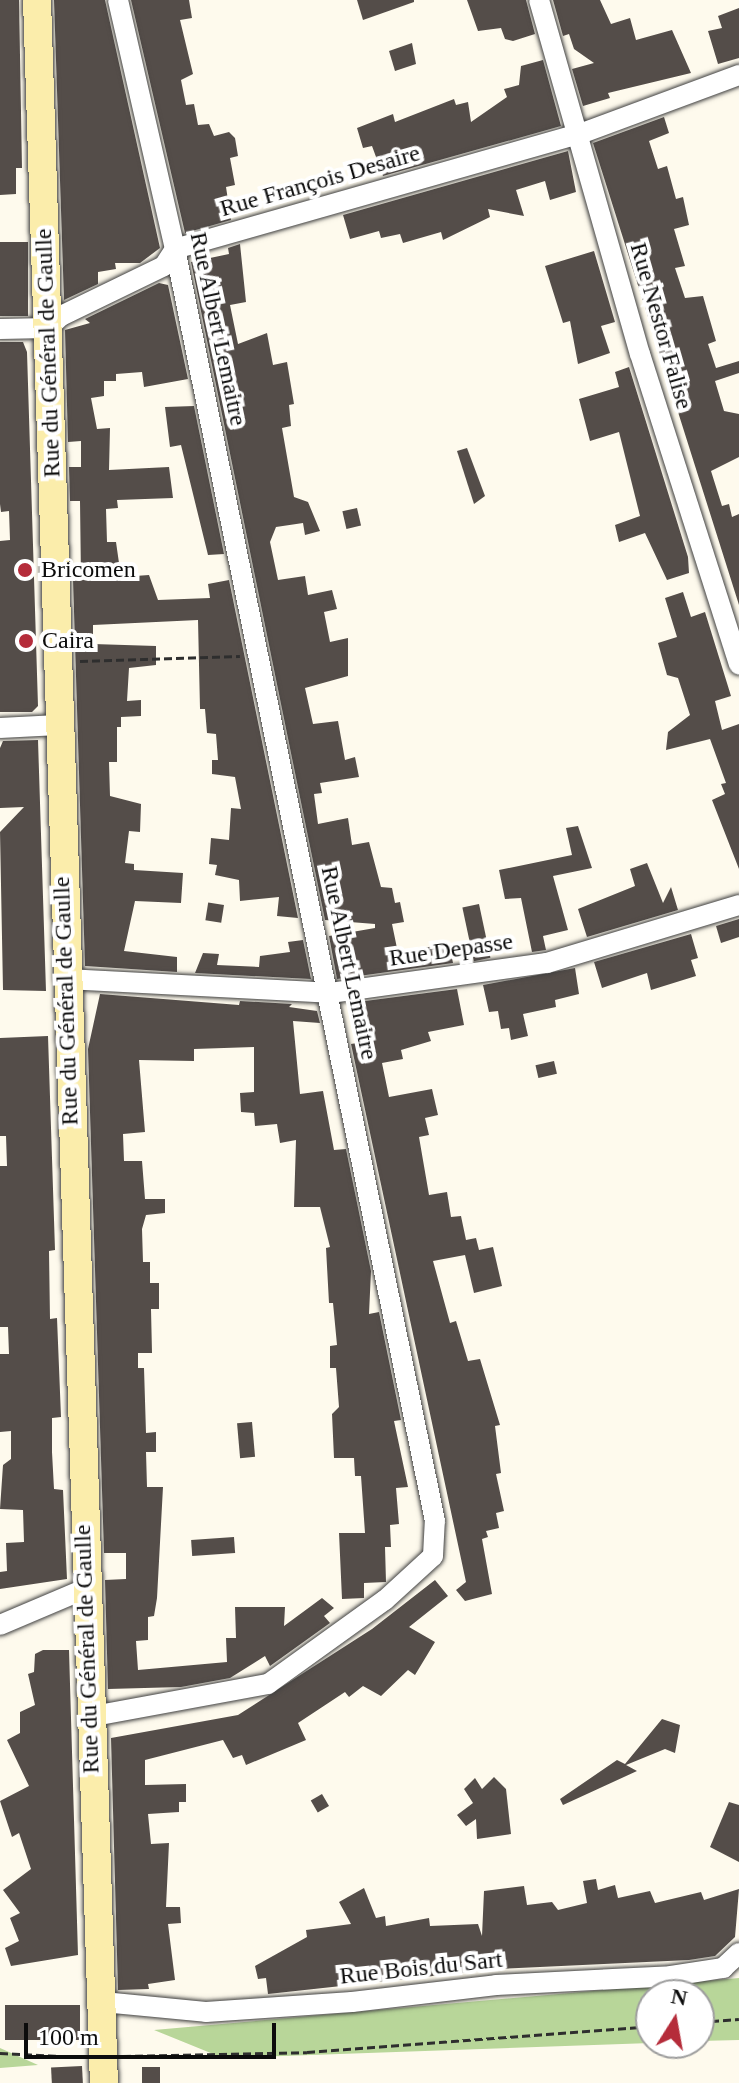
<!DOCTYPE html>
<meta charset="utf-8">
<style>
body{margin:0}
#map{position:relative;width:739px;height:2083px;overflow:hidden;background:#fefaed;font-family:"Times New Roman",serif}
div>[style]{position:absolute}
.forest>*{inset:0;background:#b8d699}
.building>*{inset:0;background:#544d49;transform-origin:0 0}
.path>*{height:3px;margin-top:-1.5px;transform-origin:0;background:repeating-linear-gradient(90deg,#2e2e2e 0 8px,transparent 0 12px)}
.roads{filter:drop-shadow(0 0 2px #3f3f3f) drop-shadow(0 0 2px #3f3f3f)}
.minor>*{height:20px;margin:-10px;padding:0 10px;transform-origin:10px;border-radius:10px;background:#fff}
.secondary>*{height:28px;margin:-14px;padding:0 14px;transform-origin:14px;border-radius:14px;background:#fbedab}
.dots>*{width:22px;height:22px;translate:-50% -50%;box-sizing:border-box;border:4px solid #fff;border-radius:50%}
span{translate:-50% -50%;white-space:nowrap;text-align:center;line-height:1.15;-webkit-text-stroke:8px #fff;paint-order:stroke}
.street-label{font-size:24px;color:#0c0c0c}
.poi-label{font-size:24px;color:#0c0c0c}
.left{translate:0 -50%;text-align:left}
.north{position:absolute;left:635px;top:1979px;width:80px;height:80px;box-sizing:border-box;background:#fff;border:2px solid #9e9e9e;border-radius:50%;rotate:11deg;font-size:22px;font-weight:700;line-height:32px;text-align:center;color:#0c0c0c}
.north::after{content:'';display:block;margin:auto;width:28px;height:36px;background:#b52c3a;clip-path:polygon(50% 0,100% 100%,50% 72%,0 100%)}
.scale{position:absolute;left:24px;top:2023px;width:252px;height:36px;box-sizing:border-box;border:4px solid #0c0c0c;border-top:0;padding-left:10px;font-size:24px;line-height:28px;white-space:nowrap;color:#0c0c0c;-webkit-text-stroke:6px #fff;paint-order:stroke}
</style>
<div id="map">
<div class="forest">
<i style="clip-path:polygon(739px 1978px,739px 2040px,699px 2041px,699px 1995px,651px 1995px,651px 2043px,223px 2058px,154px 2030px)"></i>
<i style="clip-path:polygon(0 2048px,38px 2065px,0 2068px)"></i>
</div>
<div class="building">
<i style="clip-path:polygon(0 0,19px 0,22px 168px,16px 168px,16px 194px,0 195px)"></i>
<i style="clip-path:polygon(54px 0,105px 0,160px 248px,140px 263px,115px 263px,116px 269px,98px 272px,98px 284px,64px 300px)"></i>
<i style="clip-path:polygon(131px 0,189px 0,192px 18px,180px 20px,193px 74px,181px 80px,186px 105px,194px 104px,198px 125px,209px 124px,214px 136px,229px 132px,235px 138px,238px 156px,230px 158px,235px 185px,226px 187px,231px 220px,185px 233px)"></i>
<i style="clip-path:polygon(357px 0,414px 0,414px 2px,363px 20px)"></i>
<i style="clip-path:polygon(467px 0,526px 0,535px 34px,513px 41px,505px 39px,501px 28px,478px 31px)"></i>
<i style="clip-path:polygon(553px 0,600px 0,611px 24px,630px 18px,636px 40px,672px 30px,691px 73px,608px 93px,610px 98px,583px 106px,572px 69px,594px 63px,574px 49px,569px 34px,563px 36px)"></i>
<i style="clip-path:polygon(739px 8px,739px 58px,718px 64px,708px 31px,722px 28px,718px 16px)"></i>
<i style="clip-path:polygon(412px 43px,416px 64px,395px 71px,389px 51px)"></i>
<i style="clip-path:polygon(543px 60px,561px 126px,383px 176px,372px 146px,363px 148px,357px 128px,393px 114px,395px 122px,454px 99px,456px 105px,468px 102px,471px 122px,507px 97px,504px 89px,519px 85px,521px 66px)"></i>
<i style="clip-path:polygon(664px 117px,669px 133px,649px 141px,658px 169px,667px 166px,676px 199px,683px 197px,689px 225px,674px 229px,685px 266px,675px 268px,685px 298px,703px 296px,716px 341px,708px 344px,716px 368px,739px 361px,739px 373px,715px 381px,724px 411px,739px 414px,739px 457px,711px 471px,722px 506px,729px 504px,732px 517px,739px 514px,739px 605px,593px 143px)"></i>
<i style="clip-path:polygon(568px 151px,576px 192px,550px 200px,545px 181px,516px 190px,524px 216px,488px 209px,490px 217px,443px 240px,441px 232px,403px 243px,400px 234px,381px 238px,379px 231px,350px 239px,343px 215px)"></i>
<i style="left:0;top:242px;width:28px;height:74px"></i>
<i style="clip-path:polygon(240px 244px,246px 302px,230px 305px,238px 344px,267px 333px,273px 365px,287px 362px,294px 404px,289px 405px,291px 426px,282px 428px,294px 497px,308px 502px,320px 531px,305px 535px,303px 523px,276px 527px,270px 542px,278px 580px,305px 576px,308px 595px,332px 590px,337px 609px,324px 612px,330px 642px,348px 638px,348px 676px,305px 688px,313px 724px,338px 721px,345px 760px,355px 757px,359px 777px,320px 783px,322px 793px,314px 794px,318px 824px,348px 818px,352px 845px,369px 842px,381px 887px,392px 888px,395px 903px,400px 902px,404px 922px,392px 924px,398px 953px,449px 943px,453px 963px,337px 979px,329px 936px,375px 928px,375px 924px,325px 920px,191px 262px,229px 254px,228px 248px)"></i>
<i style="clip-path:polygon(594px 251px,615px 322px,601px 326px,610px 353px,578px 364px,570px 321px,563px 323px,545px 266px)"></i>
<i style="clip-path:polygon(159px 283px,168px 285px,188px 379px,144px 387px,142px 372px,116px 374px,116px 381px,104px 381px,104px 396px,91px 398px,97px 429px,110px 428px,109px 470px,169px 467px,173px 498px,117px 500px,118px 508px,106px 509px,107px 542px,116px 542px,121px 577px,149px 575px,158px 600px,210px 598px,208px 584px,229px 580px,298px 918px,277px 916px,279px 897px,240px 901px,239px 880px,215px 875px,217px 865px,209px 864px,211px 838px,229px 840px,231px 808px,241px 809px,235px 777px,212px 774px,212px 760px,218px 760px,216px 734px,207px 733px,205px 709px,200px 709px,198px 620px,93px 625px,93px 644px,156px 646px,156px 665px,129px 668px,127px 701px,141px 700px,141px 716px,121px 717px,121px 727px,117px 727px,117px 762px,109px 762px,110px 796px,141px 804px,140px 832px,129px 831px,125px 863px,134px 864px,134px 870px,183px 873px,181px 903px,135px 901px,124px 951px,177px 957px,177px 972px,85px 966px,73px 579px,81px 579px,80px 501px,70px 501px,69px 467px,81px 467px,81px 441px,68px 442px,65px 330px,90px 323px,85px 319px)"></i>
<i style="clip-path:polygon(0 342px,23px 342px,27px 352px,38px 706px,32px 712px,0 712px,0 541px,10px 540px,9px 511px,1px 512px,0 504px)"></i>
<i style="clip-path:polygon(629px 367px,688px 557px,689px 573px,667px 580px,645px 533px,619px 542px,615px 525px,640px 516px,619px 432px,590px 441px,579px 399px,619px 387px,615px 372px)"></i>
<i style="clip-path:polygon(194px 406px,224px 554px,208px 555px,181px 445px,170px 447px,165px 407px)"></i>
<i style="clip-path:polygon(467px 448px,485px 496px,474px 504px,457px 451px)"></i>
<i style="left:357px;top:508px;width:18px;height:15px;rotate:77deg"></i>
<i style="clip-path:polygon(683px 592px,691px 617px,705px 612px,731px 696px,715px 701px,722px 730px,739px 724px,739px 869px,712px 800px,725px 794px,721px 784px,726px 783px,710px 739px,666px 750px,668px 732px,690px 715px,678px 678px,667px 675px,658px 643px,677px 637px,665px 598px)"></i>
<i style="clip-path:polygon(38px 740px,46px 991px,3px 990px,0 832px,24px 807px,0 808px,0 748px,3px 741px)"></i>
<i style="clip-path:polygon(578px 826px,592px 868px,553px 876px,568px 930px,543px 936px,546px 950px,532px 952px,521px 898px,505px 899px,499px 870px,572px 855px,566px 828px)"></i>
<i style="clip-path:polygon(647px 863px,663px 903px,671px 887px,678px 910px,587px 937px,578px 909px,635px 886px,630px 869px)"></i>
<i style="left:479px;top:904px;width:55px;height:17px;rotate:78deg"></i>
<i style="left:224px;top:905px;width:18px;height:16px;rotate:99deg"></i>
<i style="clip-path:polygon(739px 919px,739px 937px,721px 943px,716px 926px)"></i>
<i style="clip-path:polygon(691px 934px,698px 958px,691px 960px,696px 976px,651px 990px,647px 973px,602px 988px,594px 962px)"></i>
<i style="clip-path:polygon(303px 940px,311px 979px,195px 973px,203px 953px,219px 954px,217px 965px,259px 967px,260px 956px,290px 952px,288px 942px)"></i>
<i style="clip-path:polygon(575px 968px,579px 994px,555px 1000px,556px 1007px,523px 1014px,528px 1036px,511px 1040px,509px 1028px,501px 1029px,498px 1011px,489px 1012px,483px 985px)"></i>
<i style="clip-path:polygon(457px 989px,464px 1025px,428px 1032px,431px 1041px,401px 1050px,403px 1059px,382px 1063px,389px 1097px,432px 1089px,438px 1115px,425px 1118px,429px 1135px,419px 1137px,429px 1195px,447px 1192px,451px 1217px,461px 1216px,466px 1240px,476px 1238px,479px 1250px,493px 1247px,502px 1286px,474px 1293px,465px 1255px,433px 1261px,450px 1323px,456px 1321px,468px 1361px,480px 1359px,500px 1425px,495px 1426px,501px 1473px,496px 1474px,504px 1511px,496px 1513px,499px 1528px,486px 1531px,488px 1537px,482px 1539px,492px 1594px,465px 1601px,456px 1590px,466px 1582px,351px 1044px,357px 1043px,350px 1003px)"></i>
<i style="clip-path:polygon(100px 994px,239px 1005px,240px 1001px,292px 1004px,289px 1007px,317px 1011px,320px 1023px,293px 1021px,300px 1094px,323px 1091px,334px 1150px,346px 1149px,371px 1271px,369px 1314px,379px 1312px,401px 1420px,394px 1421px,408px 1487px,396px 1488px,399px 1524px,390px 1525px,391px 1547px,385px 1547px,386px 1582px,364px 1583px,364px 1598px,342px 1599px,339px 1533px,365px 1533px,361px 1476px,355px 1476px,354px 1458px,334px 1458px,332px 1414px,339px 1407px,336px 1368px,330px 1368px,330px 1346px,337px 1345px,333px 1303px,329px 1303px,326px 1248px,330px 1247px,320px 1207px,294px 1207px,296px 1140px,280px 1143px,277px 1124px,255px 1126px,254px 1113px,241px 1112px,240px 1093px,254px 1092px,254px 1047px,194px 1049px,194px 1061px,139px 1060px,145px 1132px,123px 1134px,124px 1161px,142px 1161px,145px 1199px,165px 1199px,165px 1213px,146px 1215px,142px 1229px,143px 1262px,150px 1262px,150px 1283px,159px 1283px,159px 1309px,151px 1309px,152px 1353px,138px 1353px,138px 1368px,144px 1368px,146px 1433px,156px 1432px,156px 1452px,146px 1452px,147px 1487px,163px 1487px,157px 1598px,154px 1616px,148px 1617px,148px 1640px,136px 1641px,138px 1670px,227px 1662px,226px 1638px,236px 1638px,235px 1607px,285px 1607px,284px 1626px,322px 1598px,334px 1608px,324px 1616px,330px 1623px,270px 1666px,265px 1656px,230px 1678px,181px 1687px,108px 1689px,105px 1580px,126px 1579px,126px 1553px,104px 1553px,88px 1049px)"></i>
<i style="clip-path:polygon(48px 1036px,55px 1250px,49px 1251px,50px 1319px,57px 1318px,61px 1417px,52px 1418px,52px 1452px,54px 1489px,63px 1490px,67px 1579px,0 1589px,0 1572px,7px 1571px,6px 1543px,24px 1542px,23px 1510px,0 1509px,3px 1465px,11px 1459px,11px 1431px,0 1432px,0 1354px,9px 1354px,8px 1327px,0 1327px,0 1166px,7px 1166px,6px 1136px,0 1136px,0 1038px)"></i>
<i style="left:554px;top:1061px;width:13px;height:19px;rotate:77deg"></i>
<i style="left:252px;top:1422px;width:35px;height:15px;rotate:85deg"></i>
<i style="left:234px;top:1537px;width:16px;height:43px;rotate:86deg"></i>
<i style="clip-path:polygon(435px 1580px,448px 1596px,409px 1627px,435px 1642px,415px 1675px,408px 1670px,381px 1696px,363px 1686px,349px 1697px,345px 1692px,298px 1723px,306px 1740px,246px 1765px,242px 1755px,233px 1758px,223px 1740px,145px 1760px,145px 1785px,186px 1784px,186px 1802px,179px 1802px,179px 1812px,148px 1814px,151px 1844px,169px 1843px,166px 1907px,180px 1907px,181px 1923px,168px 1924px,175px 1980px,148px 1984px,149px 1989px,118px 1990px,111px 1738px,238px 1715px,372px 1629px)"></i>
<i style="clip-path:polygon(43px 1650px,69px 1650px,78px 1955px,11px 1966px,5px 1948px,19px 1941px,10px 1918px,20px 1913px,3px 1890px,31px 1869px,19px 1833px,12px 1837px,0 1801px,29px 1786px,7px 1740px,20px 1733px,20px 1712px,35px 1705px,28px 1674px,34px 1672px,35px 1654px)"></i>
<i style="clip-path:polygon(662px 1719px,680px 1725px,675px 1753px,665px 1749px,626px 1765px,637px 1771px,563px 1805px,560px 1799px,617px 1760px,625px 1764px)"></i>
<i style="clip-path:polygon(494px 1777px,506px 1789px,511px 1834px,477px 1839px,476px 1819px,466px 1826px,457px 1815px,473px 1803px,464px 1789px,475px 1778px,482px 1789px)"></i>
<i style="left:322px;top:1794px;width:14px;height:13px;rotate:60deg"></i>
<i style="clip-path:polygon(729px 1802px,739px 1805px,739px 1862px,710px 1847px)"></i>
<i style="clip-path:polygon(596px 1879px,598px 1890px,615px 1885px,618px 1898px,650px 1891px,655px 1903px,701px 1892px,704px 1900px,739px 1889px,735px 1937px,715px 1956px,689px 1960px,497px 1969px,268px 1994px,266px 1978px,258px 1979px,255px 1966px,307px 1937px,306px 1930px,351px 1924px,339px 1902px,364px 1888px,376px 1918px,385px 1916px,386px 1926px,429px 1918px,430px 1926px,478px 1924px,482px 1936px,484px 1891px,524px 1886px,527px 1905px,552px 1902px,558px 1910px,587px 1903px,583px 1881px)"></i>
<i style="left:5px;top:2005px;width:75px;height:35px"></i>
<i style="left:82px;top:2066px;width:17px;height:31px;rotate:87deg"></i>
<i style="left:160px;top:2067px;width:16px;height:18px;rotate:90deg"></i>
</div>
<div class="path">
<i style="left:80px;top:661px;width:160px;rotate:-1.8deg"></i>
<i style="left:699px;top:2022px;width:40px;rotate:-4.3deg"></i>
<i style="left:0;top:2053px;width:80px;rotate:2.9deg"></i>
<i style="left:123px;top:2056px;width:184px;rotate:-1.2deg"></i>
<i style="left:307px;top:2052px;width:345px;rotate:-4.3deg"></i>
</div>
<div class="roads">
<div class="minor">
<i style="left:539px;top:0;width:368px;rotate:74.1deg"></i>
<i style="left:640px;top:354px;width:326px;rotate:72.3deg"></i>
<i style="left:0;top:329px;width:48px;rotate:-1.2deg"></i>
<i style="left:48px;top:328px;width:18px;rotate:-43deg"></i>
<i style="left:61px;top:316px;width:114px;rotate:-25.9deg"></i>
<i style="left:164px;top:266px;width:20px;rotate:-57deg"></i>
<i style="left:175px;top:249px;width:421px;rotate:-15.9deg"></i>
<i style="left:580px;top:134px;width:170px;rotate:-20.4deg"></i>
<i style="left:0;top:728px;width:58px;rotate:-3deg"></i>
<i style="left:66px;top:979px;width:264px;rotate:3deg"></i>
<i style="left:330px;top:993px;width:219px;rotate:-7.9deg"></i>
<i style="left:547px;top:963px;width:201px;rotate:-16.8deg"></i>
<i style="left:0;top:1625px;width:92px;rotate:-23deg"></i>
<i style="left:88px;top:1717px;width:183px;rotate:-10.4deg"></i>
<i style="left:268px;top:1684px;width:144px;rotate:-35.7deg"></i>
<i style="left:385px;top:1600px;width:65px;rotate:-42.5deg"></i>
<i style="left:433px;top:1556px;width:35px;rotate:-87deg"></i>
<i style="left:435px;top:1521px;width:1298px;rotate:-101.55deg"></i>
<i style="left:175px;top:249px;width:255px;rotate:-102.9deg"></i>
<i style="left:103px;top:2002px;width:103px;rotate:5.5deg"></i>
<i style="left:206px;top:2012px;width:146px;rotate:-3.9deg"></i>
<i style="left:352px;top:2002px;width:145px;rotate:-6.7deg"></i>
<i style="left:496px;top:1985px;width:175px;rotate:-2.9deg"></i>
<i style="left:671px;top:1976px;width:53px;rotate:-8.7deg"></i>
<i style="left:723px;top:1968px;width:22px;rotate:-43deg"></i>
</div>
<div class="secondary">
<i style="left:37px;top:0;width:2084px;rotate:88.16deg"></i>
</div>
</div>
<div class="dots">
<i style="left:25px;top:570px;background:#b52c3a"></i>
<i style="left:26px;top:641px;background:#b52c3a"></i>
</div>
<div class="street-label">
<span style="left:320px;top:181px;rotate:-16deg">Rue François Desaire</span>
<span style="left:661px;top:326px;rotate:74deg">Rue Nestor Falise</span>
<span style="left:218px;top:329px;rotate:78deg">Rue Albert Lemaitre</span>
<span style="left:48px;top:353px;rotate:-92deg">Rue du Général de Gaulle</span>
<span style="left:451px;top:950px;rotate:-8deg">Rue Depasse</span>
<span style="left:349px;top:963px;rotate:78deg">Rue Albert Lemaitre</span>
<span style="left:66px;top:1001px;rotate:-92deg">Rue du Général de Gaulle</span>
<span style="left:87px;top:1649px;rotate:-92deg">Rue du Général de Gaulle</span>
<span style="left:421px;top:1968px;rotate:-6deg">Rue Bois du Sart</span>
</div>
<div class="poi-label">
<span class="left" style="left:41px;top:570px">Bricomen</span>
<span class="left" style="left:42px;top:641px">Caira</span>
</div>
<div class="north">N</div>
<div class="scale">100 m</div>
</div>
